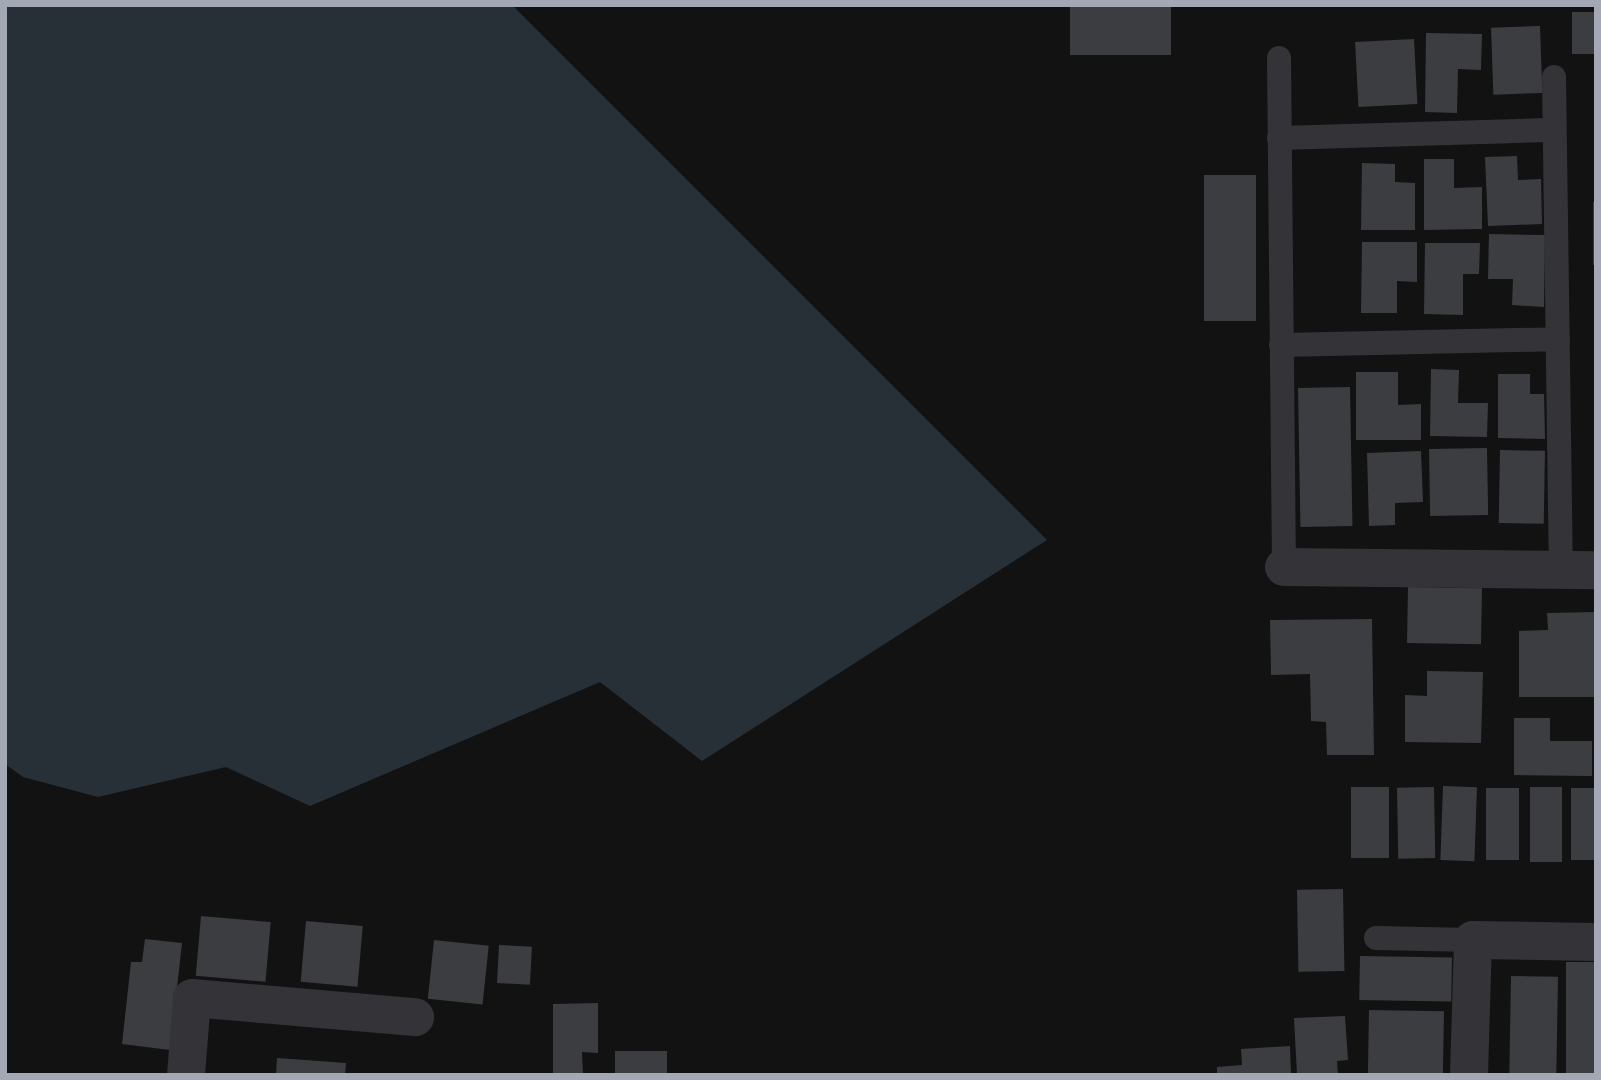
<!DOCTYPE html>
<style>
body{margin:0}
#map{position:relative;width:1601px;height:1080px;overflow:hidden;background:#121213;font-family:"Archivo Narrow",sans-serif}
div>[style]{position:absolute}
.water>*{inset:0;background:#283037}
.building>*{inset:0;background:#3c3d40;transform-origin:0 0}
.service>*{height:24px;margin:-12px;padding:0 12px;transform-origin:12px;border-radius:12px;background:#333338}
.minor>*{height:38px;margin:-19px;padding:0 19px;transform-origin:19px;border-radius:19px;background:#333338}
span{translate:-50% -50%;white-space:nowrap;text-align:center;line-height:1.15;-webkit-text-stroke:7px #0d0d0e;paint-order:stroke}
.frame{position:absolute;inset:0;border:7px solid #a3a8b4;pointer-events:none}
</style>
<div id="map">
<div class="water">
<i style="clip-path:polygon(5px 5px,512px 5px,1047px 540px,702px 761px,600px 682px,310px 806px,226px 767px,98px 797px,23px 777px,5px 764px)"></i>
</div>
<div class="building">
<i style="left:1070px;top:5px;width:101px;height:50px"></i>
<i style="left:1596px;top:12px;width:42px;height:24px;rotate:90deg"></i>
<i style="left:1540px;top:26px;width:67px;height:49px;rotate:88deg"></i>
<i style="clip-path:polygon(1426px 33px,1482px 34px,1481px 70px,1458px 69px,1457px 113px,1425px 112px)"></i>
<i style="left:1414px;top:39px;width:65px;height:59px;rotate:87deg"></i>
<i style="clip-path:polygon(1517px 156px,1518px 180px,1541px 179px,1542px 224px,1488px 226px,1485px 157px)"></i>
<i style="clip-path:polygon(1424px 159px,1454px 159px,1454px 188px,1482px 187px,1482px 229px,1424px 230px)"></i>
<i style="clip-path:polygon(1362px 163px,1395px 164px,1395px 182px,1415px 183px,1415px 230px,1361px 230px)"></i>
<i style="left:1204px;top:175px;width:52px;height:146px"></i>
<i style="left:1593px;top:202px;width:3px;height:63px"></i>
<i style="clip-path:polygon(1489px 234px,1545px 235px,1544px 307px,1512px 305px,1513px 279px,1488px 279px)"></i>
<i style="clip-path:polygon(1362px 242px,1417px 242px,1417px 282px,1397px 281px,1397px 313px,1361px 313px)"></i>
<i style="clip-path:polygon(1425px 243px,1480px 243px,1479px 274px,1463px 274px,1463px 315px,1424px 314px)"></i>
<i style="clip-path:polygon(1431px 369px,1459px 370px,1458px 403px,1488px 403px,1487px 437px,1430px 436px)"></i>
<i style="clip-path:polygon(1356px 372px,1398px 372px,1398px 405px,1421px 404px,1421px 440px,1356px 440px)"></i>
<i style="clip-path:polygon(1498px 374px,1530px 374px,1530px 394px,1544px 394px,1545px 439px,1498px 438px)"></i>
<i style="left:1350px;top:387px;width:139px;height:52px;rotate:89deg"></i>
<i style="left:1487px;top:448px;width:67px;height:58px;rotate:89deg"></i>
<i style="left:1500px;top:450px;width:45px;height:73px;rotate:1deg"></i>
<i style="clip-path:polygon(1421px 451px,1423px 502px,1395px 503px,1395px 525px,1369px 526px,1367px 453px)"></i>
<i style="left:1408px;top:587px;width:74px;height:56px;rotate:1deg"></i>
<i style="clip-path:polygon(1594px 612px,1594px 697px,1519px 697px,1519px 631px,1548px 630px,1547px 613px)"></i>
<i style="clip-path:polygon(1372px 619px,1374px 755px,1327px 755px,1326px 722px,1311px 721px,1310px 674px,1271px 675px,1270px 620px)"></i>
<i style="clip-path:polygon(1427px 671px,1483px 672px,1481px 743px,1405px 742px,1405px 695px,1427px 696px)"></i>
<i style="clip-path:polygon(1514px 718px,1550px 718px,1550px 741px,1592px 741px,1592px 776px,1514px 775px)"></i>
<i style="left:1443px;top:786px;width:34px;height:74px;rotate:2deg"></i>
<i style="left:1389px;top:787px;width:71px;height:38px;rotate:90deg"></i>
<i style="left:1434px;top:787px;width:71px;height:37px;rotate:89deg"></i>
<i style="left:1530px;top:787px;width:32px;height:75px"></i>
<i style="left:1486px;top:788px;width:33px;height:72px"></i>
<i style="left:1571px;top:788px;width:25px;height:72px"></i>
<i style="left:1343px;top:889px;width:82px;height:46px;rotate:89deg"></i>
<i style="left:201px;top:916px;width:70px;height:60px;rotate:5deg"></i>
<i style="left:306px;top:921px;width:57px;height:61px;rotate:5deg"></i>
<i style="clip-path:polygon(145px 939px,182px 943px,170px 1050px,122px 1044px,131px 962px,142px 962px)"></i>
<i style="left:434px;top:940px;width:55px;height:59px;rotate:6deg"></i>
<i style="left:499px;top:945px;width:33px;height:38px;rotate:3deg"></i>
<i style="left:1360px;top:956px;width:92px;height:44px;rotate:1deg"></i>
<i style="left:1566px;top:962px;width:30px;height:112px"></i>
<i style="left:1511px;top:976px;width:47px;height:98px;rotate:1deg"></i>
<i style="clip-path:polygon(598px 1003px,598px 1053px,582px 1052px,583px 1075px,553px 1075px,553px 1004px)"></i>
<i style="left:1369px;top:1010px;width:75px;height:65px;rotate:1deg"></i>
<i style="clip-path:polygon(1345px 1016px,1348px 1060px,1337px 1061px,1338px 1075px,1297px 1075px,1294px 1018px)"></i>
<i style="clip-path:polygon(1290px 1046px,1291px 1075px,1217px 1075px,1217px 1067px,1242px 1065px,1241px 1049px)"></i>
<i style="left:615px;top:1051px;width:52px;height:24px"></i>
<i style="clip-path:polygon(277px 1058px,346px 1063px,345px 1075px,276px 1075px)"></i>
</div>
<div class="service">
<i style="left:1279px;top:58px;width:509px;rotate:89.44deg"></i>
<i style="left:1554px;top:77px;width:493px;rotate:89.2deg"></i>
<i style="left:1279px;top:138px;width:275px;rotate:-1.7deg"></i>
<i style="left:1281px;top:345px;width:277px;rotate:-1.2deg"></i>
<i style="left:1376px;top:938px;width:97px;rotate:1.2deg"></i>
</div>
<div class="minor">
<i style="left:1284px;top:567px;width:312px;rotate:0.6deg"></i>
<i style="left:186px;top:1075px;width:77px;rotate:-85.5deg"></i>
<i style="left:192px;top:998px;width:224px;rotate:4.9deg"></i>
<i style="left:1469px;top:1075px;width:135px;rotate:-88.3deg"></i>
<i style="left:1473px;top:940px;width:123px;rotate:0.9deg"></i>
</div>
<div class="frame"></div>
</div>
